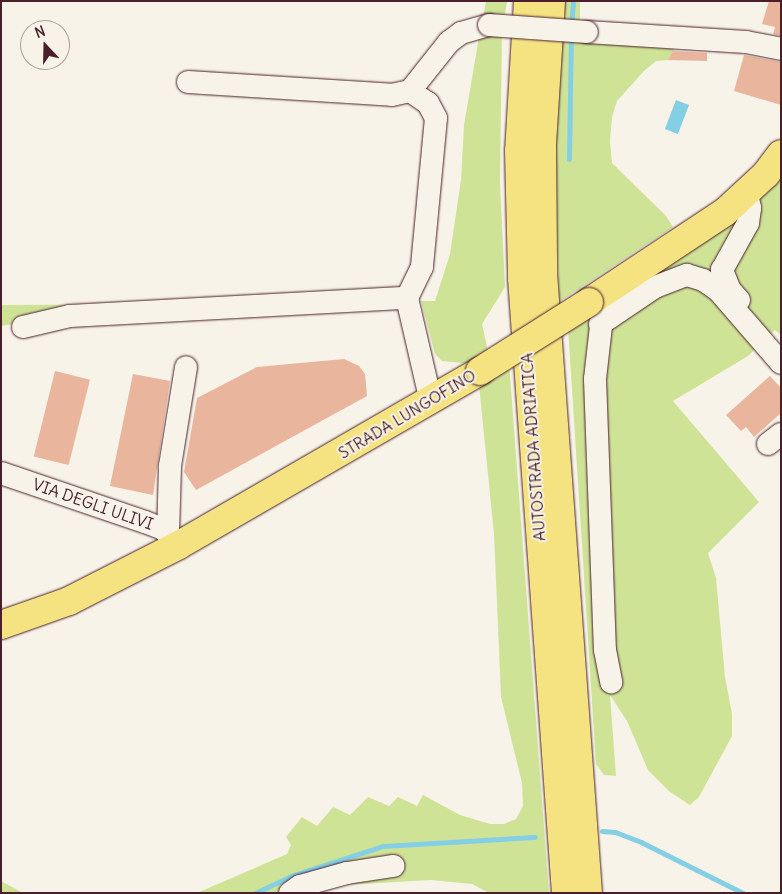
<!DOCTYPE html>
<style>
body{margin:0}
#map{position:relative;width:782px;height:894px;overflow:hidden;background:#f7f3e8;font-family:Delius,sans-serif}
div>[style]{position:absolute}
.green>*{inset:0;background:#cfe397;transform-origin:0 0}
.water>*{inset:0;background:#85cfe5;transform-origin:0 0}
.stream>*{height:5px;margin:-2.5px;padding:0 2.5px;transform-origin:2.5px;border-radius:2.5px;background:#85cfe5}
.building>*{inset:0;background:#e9b59c;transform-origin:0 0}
.roads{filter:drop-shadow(0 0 1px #4a1f2b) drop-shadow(0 0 1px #4a1f2b)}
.minor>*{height:22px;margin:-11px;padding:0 11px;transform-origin:11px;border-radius:11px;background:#f7f3e8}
.major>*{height:28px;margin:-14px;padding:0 14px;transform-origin:14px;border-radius:14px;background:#f5e382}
.highway>*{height:28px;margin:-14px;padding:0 14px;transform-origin:14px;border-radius:14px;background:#f5e382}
.bridges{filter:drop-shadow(0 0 1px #4a1f2b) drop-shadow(0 0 1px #4a1f2b)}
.minor-bridge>*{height:22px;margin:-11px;padding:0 11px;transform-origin:11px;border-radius:11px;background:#f7f3e8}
.major-bridge>*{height:28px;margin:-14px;padding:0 14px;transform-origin:14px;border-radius:14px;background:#f5e382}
span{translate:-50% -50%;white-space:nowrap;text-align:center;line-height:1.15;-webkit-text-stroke:4px #f7f3e8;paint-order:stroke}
.street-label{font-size:16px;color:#4a1f2b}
.frame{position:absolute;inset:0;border:2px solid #4a1f2b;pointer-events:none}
.north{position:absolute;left:20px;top:20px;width:50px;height:50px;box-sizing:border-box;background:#f7f3e8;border:1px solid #b29e9c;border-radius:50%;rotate:339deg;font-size:14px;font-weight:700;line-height:20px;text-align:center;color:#4a1f2b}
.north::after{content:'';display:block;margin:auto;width:18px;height:22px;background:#4a1f2b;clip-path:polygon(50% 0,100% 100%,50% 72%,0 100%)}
</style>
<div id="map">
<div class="green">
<i style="clip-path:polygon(486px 1px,507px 1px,504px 21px,483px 18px)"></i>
<i style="left:565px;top:1px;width:15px;height:23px"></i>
<i style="clip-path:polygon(480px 31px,502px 32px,500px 184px,505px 287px,482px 324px,489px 356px,471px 364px,461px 363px,442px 361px,435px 354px,421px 301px,435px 301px,450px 254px,461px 180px,464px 125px)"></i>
<i style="clip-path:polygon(561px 35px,677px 44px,668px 60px,656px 61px,644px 71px,617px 101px,612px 117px,610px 141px,612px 163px,666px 216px,673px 227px,559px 302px,555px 161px)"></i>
<i style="clip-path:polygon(781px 174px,781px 335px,775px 330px,748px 356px,673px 401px,759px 502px,708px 553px,716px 578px,725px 677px,732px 714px,732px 736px,699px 797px,690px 805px,670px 792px,648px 770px,627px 721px,610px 695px,616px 776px,604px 775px,596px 764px,568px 327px,728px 221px,765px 194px)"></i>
<i style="clip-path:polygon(239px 304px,33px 321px,1px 326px,1px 305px)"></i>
<i style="clip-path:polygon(509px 362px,549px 893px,489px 893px,472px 884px,431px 880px,307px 887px,301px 893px,197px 893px,287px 854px,291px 845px,286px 837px,302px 817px,317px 826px,333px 807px,350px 815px,368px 797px,389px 806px,398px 797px,417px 806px,423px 795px,460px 815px,490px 824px,504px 824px,516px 819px,523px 806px,522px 783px,501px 697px,494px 534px,479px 385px)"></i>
<i style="clip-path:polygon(1px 881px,23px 893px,1px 893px)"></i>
</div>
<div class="water">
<i style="left:676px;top:100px;width:14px;height:31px;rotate:21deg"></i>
</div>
<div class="stream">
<i style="left:571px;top:26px;width:25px;rotate:-85deg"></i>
<i style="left:569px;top:159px;width:122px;rotate:-89.1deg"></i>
<i style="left:602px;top:831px;width:13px;rotate:4deg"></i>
<i style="left:615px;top:832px;width:28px;rotate:21deg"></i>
<i style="left:641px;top:842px;width:114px;rotate:26.6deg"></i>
<i style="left:255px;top:893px;width:40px;rotate:-25deg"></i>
<i style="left:291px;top:876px;width:97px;rotate:-18.1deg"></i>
<i style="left:383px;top:846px;width:152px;rotate:-3.4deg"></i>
</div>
<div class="building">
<i style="clip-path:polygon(769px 1px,781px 1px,781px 36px,773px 34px,775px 27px,762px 24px)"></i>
<i style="clip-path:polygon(673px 51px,707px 53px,707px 61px,668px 60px)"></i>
<i style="clip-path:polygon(744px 55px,781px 62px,781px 105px,734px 91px)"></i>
<i style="clip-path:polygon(344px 359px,359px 366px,365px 374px,367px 396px,196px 490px,184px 472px,197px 398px,257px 367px)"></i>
<i style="left:55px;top:371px;width:36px;height:88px;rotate:14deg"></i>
<i style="clip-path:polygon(133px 374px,170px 381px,153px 495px,110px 486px)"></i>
<i style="clip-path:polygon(770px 376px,781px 388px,781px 413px,754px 437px,746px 427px,741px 431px,726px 415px)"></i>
</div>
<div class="roads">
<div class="minor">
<i style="left:587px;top:32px;width:159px;rotate:3.6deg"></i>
<i style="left:746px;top:42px;width:36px;rotate:11deg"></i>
<i style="left:188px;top:82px;width:204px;rotate:3.6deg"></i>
<i style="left:392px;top:95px;width:18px;rotate:-13deg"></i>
<i style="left:410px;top:91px;width:63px;rotate:-51.5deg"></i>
<i style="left:449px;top:42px;width:15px;rotate:-37deg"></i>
<i style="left:461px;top:33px;width:29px;rotate:-16deg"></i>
<i style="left:410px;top:91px;width:22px;rotate:34deg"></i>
<i style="left:428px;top:103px;width:17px;rotate:62deg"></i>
<i style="left:436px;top:118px;width:150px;rotate:95.4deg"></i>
<i style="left:422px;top:267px;width:34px;rotate:116deg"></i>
<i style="left:407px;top:298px;width:107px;rotate:77deg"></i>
<i style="left:605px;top:291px;width:89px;rotate:96.5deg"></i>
<i style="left:595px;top:379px;width:271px;rotate:87.9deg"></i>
<i style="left:605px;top:650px;width:33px;rotate:79deg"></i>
<i style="left:739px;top:300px;width:13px;rotate:-132deg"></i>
<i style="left:730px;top:290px;width:22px;rotate:-112deg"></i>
<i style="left:722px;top:270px;width:54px;rotate:-61deg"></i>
<i style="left:748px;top:223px;width:15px;rotate:-82deg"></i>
<i style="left:750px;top:208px;width:14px;rotate:-102deg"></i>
<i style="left:600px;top:324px;width:66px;rotate:-33.9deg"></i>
<i style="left:655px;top:287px;width:34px;rotate:-21deg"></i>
<i style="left:687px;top:275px;width:17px;rotate:17deg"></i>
<i style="left:703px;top:280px;width:18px;rotate:34deg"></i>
<i style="left:718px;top:290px;width:96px;rotate:49.2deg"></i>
<i style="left:23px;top:327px;width:48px;rotate:-13.2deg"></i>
<i style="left:70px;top:316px;width:337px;rotate:-3.1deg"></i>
<i style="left:768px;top:444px;width:16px;rotate:-38deg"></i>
<i style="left:1px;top:473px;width:152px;rotate:18.8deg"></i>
<i style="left:145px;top:522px;width:19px;rotate:21deg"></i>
<i style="left:163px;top:529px;width:23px;rotate:45deg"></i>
<i style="left:168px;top:534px;width:68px;rotate:-88.3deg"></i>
<i style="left:170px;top:466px;width:100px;rotate:-80.8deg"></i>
<i style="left:290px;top:893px;width:12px;rotate:-35deg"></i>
<i style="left:300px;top:886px;width:49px;rotate:-15.5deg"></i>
<i style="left:347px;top:873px;width:47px;rotate:-8.7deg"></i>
</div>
<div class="major">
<i style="left:589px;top:302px;width:163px;rotate:-33.5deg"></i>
<i style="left:725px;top:212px;width:56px;rotate:-42.8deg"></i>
<i style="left:766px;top:174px;width:25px;rotate:-53deg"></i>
<i style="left:1px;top:625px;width:72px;rotate:-19.4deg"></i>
<i style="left:69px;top:601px;width:123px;rotate:-27deg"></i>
<i style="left:179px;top:545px;width:348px;rotate:-30deg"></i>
</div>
<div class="highway">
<i style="left:528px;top:1px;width:150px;rotate:93.4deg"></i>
<i style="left:519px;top:151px;width:127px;rotate:88.6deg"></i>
<i style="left:522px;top:278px;width:617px;rotate:85.91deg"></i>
<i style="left:551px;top:1px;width:145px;rotate:93.6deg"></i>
<i style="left:542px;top:146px;width:127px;rotate:89.5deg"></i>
<i style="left:543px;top:273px;width:622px;rotate:85.85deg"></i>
</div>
</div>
<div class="bridges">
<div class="minor-bridge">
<i style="left:489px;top:25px;width:98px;rotate:4.1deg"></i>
</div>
<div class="major-bridge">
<i style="left:480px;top:371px;width:129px;rotate:-32.3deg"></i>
</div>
</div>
<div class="street-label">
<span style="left:407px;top:414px;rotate:-31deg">STRADA LUNGOFINO</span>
<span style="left:533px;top:447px;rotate:-94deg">AUTOSTRADA ADRIATICA</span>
<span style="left:93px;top:504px;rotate:19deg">VIA DEGLI ULIVI</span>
</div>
<div class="frame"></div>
<div class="north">N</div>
</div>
